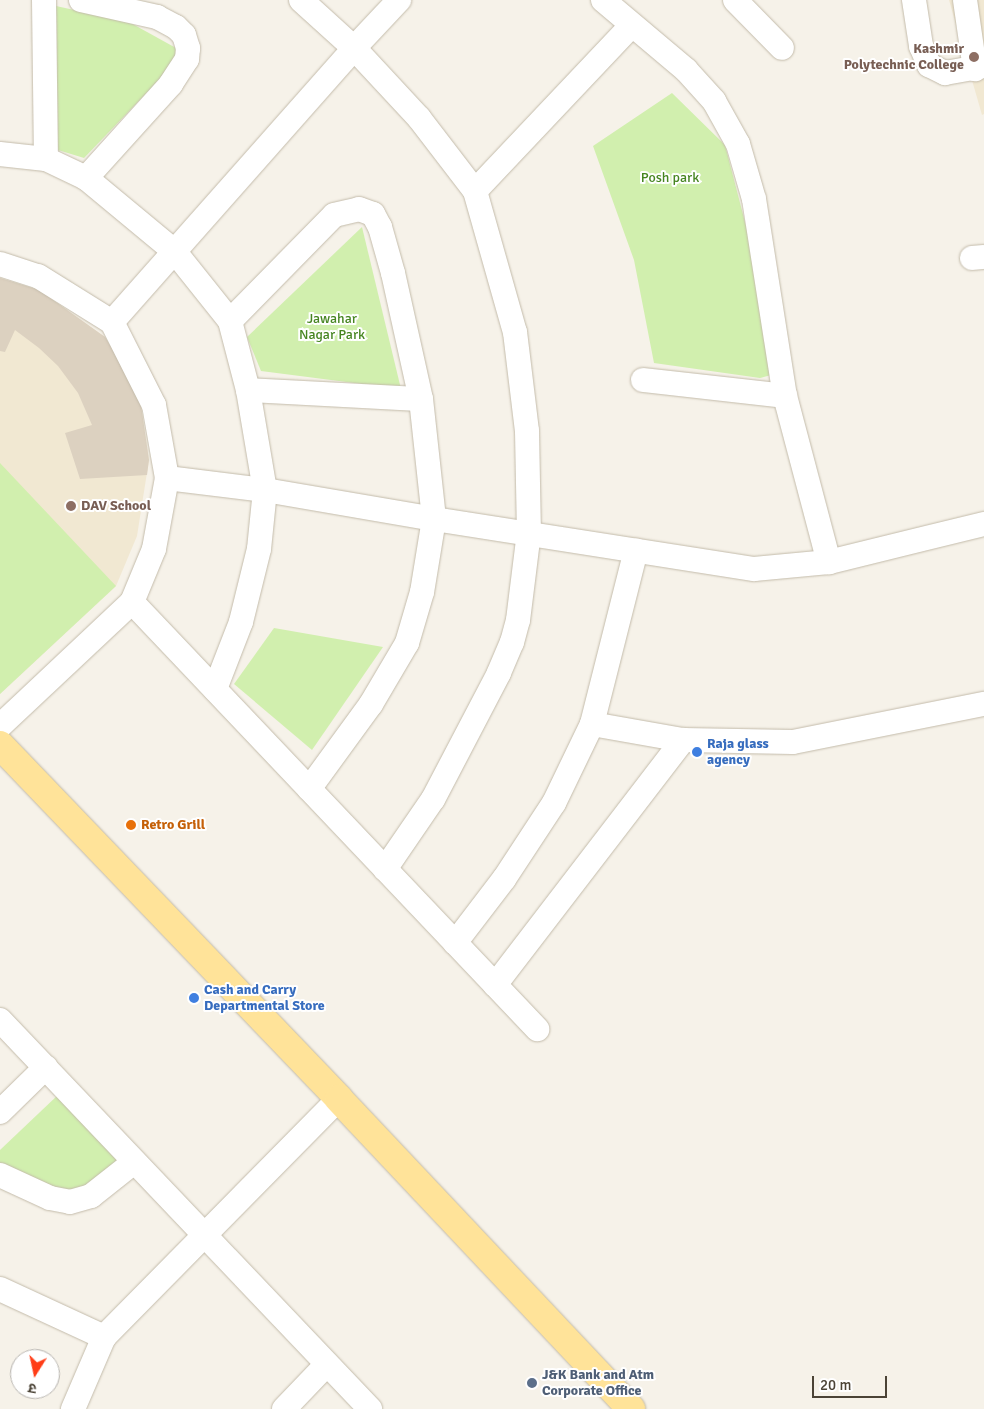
<!DOCTYPE html>
<meta charset="utf-8">
<style>
body{margin:0}
#map{position:relative;width:984px;height:1409px;overflow:hidden;background:#f6f2e9;font-family:Signika,"Noto Sans Devanagari",sans-serif}
div>[style]{position:absolute}
.education>*{inset:0;background:#f1e8d2}
.green>*{inset:0;background:#d1efae}
.building>*{inset:0;background:#dcd1c0}
.roads{filter:drop-shadow(0 0 1px #c3bbaa) drop-shadow(0 0 1px #c3bbaa)}
.minor>*{height:24px;margin:-12px;padding:0 12px;transform-origin:12px;border-radius:12px;background:#fff}
.major>*{height:28px;margin:-14px;padding:0 14px;transform-origin:14px;border-radius:14px;background:#ffe399}
.dots>*{width:14px;height:14px;translate:-50% -50%;box-sizing:border-box;border:2px solid #fff;border-radius:50%}
span{translate:-50% -50%;white-space:nowrap;text-align:center;line-height:1.15;-webkit-text-stroke:4px #fff;paint-order:stroke}
.education-label{font-size:14px;color:#785e54;font-weight:700}
.right{translate:-100% -50%;text-align:right}
.left{translate:0 -50%;text-align:left}
.park-label{font-size:14px;color:#468521}
.shop-label{font-size:14px;color:#366cbe;font-weight:700}
.food-label{font-size:14px;color:#c56008;font-weight:700}
.service-label{font-size:14px;color:#4e5e75;font-weight:700}
.north{position:absolute;left:10px;top:1349px;width:50px;height:50px;box-sizing:border-box;background:#fff;border:1px solid #b7b4af;border-radius:50%;rotate:190deg;font-size:14px;font-weight:700;line-height:20px;text-align:center;color:#4b4336}
.north::after{content:'';display:block;margin:auto;width:18px;height:22px;background:#ff3d17;clip-path:polygon(50% 0,100% 100%,50% 72%,0 100%)}
.scale{position:absolute;left:812px;top:1376px;width:75px;height:22px;box-sizing:border-box;border:2px solid #4b4336;border-top:0;padding-left:6px;font-size:15px;line-height:18px;white-space:nowrap;color:#4b4336;-webkit-text-stroke:4px #fff;paint-order:stroke}
</style>
<div id="map">
<div class="education">
<i style="clip-path:polygon(949px 0,984px 0,984px 114px,982px 115px)"></i>
<i style="clip-path:polygon(0 278px,39px 290px,105px 337px,139px 392px,149px 460px,137px 536px,116px 586px,0 694px)"></i>
</div>
<div class="green">
<i style="clip-path:polygon(56px 6px,129px 22px,185px 53px,84px 158px,58px 150px)"></i>
<i style="clip-path:polygon(672px 93px,725px 145px,752px 249px,771px 375px,760px 378px,654px 363px,634px 260px,593px 146px)"></i>
<i style="clip-path:polygon(362px 227px,401px 389px,261px 371px,247px 337px)"></i>
<i style="clip-path:polygon(0 463px,116px 586px,0 694px)"></i>
<i style="clip-path:polygon(274px 628px,383px 647px,312px 750px,234px 684px)"></i>
<i style="clip-path:polygon(59px 1094px,126px 1162px,73px 1195px,0 1167px,0 1150px)"></i>
</div>
<div class="building">
<i style="clip-path:polygon(0 278px,39px 290px,105px 337px,139px 392px,149px 460px,147px 475px,80px 479px,65px 433px,92px 425px,78px 393px,58px 366px,39px 348px,15px 330px,5px 352px,0 351px)"></i>
</div>
<div class="roads">
<div class="minor">
<i style="left:44px;top:0;width:159px;rotate:89.3deg"></i>
<i style="left:81px;top:0;width:78px;rotate:12.6deg"></i>
<i style="left:157px;top:17px;width:21px;rotate:28deg"></i>
<i style="left:176px;top:27px;width:11px;rotate:45deg"></i>
<i style="left:184px;top:35px;width:14px;rotate:73deg"></i>
<i style="left:188px;top:48px;width:11px;rotate:95deg"></i>
<i style="left:187px;top:59px;width:30px;rotate:123deg"></i>
<i style="left:171px;top:84px;width:127px;rotate:132.1deg"></i>
<i style="left:301px;top:0;width:72px;rotate:42.2deg"></i>
<i style="left:354px;top:48px;width:96px;rotate:47.1deg"></i>
<i style="left:419px;top:118px;width:92px;rotate:52.5deg"></i>
<i style="left:475px;top:191px;width:147px;rotate:74.2deg"></i>
<i style="left:515px;top:332px;width:100px;rotate:83.1deg"></i>
<i style="left:527px;top:431px;width:101px;rotate:88.9deg"></i>
<i style="left:529px;top:532px;width:89px;rotate:97.1deg"></i>
<i style="left:518px;top:620px;width:23px;rotate:105deg"></i>
<i style="left:512px;top:642px;width:34px;rotate:113deg"></i>
<i style="left:499px;top:673px;width:142px;rotate:117.6deg"></i>
<i style="left:433px;top:799px;width:85px;rotate:124.4deg"></i>
<i style="left:603px;top:0;width:109px;rotate:40.1deg"></i>
<i style="left:686px;top:70px;width:42px;rotate:47.9deg"></i>
<i style="left:714px;top:101px;width:49px;rotate:60.8deg"></i>
<i style="left:738px;top:144px;width:57px;rotate:73.8deg"></i>
<i style="left:754px;top:199px;width:199px;rotate:81.1deg"></i>
<i style="left:785px;top:396px;width:172px;rotate:75.2deg"></i>
<i style="left:735px;top:0;width:67px;rotate:45.6deg"></i>
<i style="left:914px;top:0;width:47px;rotate:81.3deg"></i>
<i style="left:921px;top:46px;width:21px;rotate:67deg"></i>
<i style="left:929px;top:65px;width:18px;rotate:27deg"></i>
<i style="left:945px;top:73px;width:40px;rotate:-10deg"></i>
<i style="left:965px;top:0;width:70px;rotate:81.8deg"></i>
<i style="left:0;top:154px;width:46px;rotate:6.2deg"></i>
<i style="left:46px;top:159px;width:44px;rotate:25.4deg"></i>
<i style="left:86px;top:178px;width:116px;rotate:39.7deg"></i>
<i style="left:175px;top:252px;width:88px;rotate:51.4deg"></i>
<i style="left:230px;top:321px;width:71px;rotate:75.4deg"></i>
<i style="left:248px;top:390px;width:101px;rotate:80.4deg"></i>
<i style="left:265px;top:490px;width:59px;rotate:95.8deg"></i>
<i style="left:259px;top:549px;width:75px;rotate:103.9deg"></i>
<i style="left:241px;top:622px;width:72px;rotate:111.2deg"></i>
<i style="left:475px;top:191px;width:227px;rotate:-46.6deg"></i>
<i style="left:972px;top:258px;width:12px;rotate:-5deg"></i>
<i style="left:0;top:264px;width:40px;rotate:18deg"></i>
<i style="left:38px;top:276px;width:87px;rotate:31.9deg"></i>
<i style="left:112px;top:322px;width:93px;rotate:63.2deg"></i>
<i style="left:154px;top:405px;width:74px;rotate:79.9deg"></i>
<i style="left:167px;top:478px;width:72px;rotate:100.4deg"></i>
<i style="left:154px;top:549px;width:57px;rotate:112.5deg"></i>
<i style="left:132px;top:602px;width:181px;rotate:136.8deg"></i>
<i style="left:230px;top:321px;width:148px;rotate:-45.5deg"></i>
<i style="left:334px;top:215px;width:26px;rotate:-13deg"></i>
<i style="left:359px;top:209px;width:15px;rotate:20deg"></i>
<i style="left:373px;top:214px;width:15px;rotate:62deg"></i>
<i style="left:380px;top:227px;width:48px;rotate:74.2deg"></i>
<i style="left:393px;top:273px;width:129px;rotate:77.5deg"></i>
<i style="left:421px;top:399px;width:121px;rotate:83.8deg"></i>
<i style="left:434px;top:519px;width:74px;rotate:99.3deg"></i>
<i style="left:422px;top:592px;width:53px;rotate:106.4deg"></i>
<i style="left:407px;top:643px;width:71px;rotate:120.5deg"></i>
<i style="left:371px;top:704px;width:105px;rotate:126.1deg"></i>
<i style="left:112px;top:322px;width:366px;rotate:-48.5deg"></i>
<i style="left:354px;top:48px;width:66px;rotate:-46.8deg"></i>
<i style="left:643px;top:380px;width:143px;rotate:6.4deg"></i>
<i style="left:248px;top:390px;width:173px;rotate:3deg"></i>
<i style="left:167px;top:478px;width:99px;rotate:7deg"></i>
<i style="left:265px;top:490px;width:171px;rotate:9.7deg"></i>
<i style="left:434px;top:519px;width:324px;rotate:8.9deg"></i>
<i style="left:754px;top:569px;width:75px;rotate:-5.3deg"></i>
<i style="left:829px;top:562px;width:160px;rotate:-13.8deg"></i>
<i style="left:132px;top:602px;width:589px;rotate:46.51deg"></i>
<i style="left:592px;top:724px;width:92px;rotate:10deg"></i>
<i style="left:683px;top:740px;width:110px;rotate:1deg"></i>
<i style="left:793px;top:742px;width:195px;rotate:-11.3deg"></i>
<i style="left:455px;top:943px;width:81px;rotate:-52.6deg"></i>
<i style="left:504px;top:879px;width:91px;rotate:-56.7deg"></i>
<i style="left:554px;top:803px;width:88px;rotate:-64.3deg"></i>
<i style="left:592px;top:724px;width:179px;rotate:-75.8deg"></i>
<i style="left:495px;top:985px;width:309px;rotate:-52.5deg"></i>
<i style="left:0;top:1020px;width:537px;rotate:46.43deg"></i>
<i style="left:0;top:1112px;width:64px;rotate:-44.4deg"></i>
<i style="left:0;top:1175px;width:55px;rotate:24.7deg"></i>
<i style="left:50px;top:1198px;width:20px;rotate:11deg"></i>
<i style="left:70px;top:1202px;width:22px;rotate:-16deg"></i>
<i style="left:91px;top:1196px;width:55px;rotate:-38.3deg"></i>
<i style="left:0;top:1289px;width:115px;rotate:24.8deg"></i>
<i style="left:73px;top:1409px;width:78px;rotate:-66.7deg"></i>
<i style="left:104px;top:1337px;width:334px;rotate:-45.4deg"></i>
<i style="left:284px;top:1409px;width:62px;rotate:-46.3deg"></i>
</div>
<div class="major">
<i style="left:0;top:745px;width:490px;rotate:46.2deg"></i>
<i style="left:339px;top:1099px;width:426px;rotate:46.7deg"></i>
</div>
</div>
<div class="dots">
<i style="left:974px;top:57px;background:#8d6e63"></i>
<i style="left:71px;top:506px;background:#8d6e63"></i>
<i style="left:697px;top:752px;background:#3f7fe0"></i>
<i style="left:131px;top:825px;background:#e8710a"></i>
<i style="left:194px;top:998px;background:#3f7fe0"></i>
<i style="left:532px;top:1383px;background:#5c6f8a"></i>
</div>
<div class="education-label">
<span class="right" style="left:964px;top:57px">Kashmir<br>Polytechnic College</span>
<span class="left" style="left:81px;top:506px">DAV School</span>
</div>
<div class="park-label">
<span style="left:670px;top:178px">Posh park</span>
<span style="left:332px;top:327px">Jawahar<br>Nagar Park</span>
</div>
<div class="shop-label">
<span class="left" style="left:707px;top:752px">Raja glass<br>agency</span>
<span class="left" style="left:204px;top:998px">Cash and Carry<br>Departmental Store</span>
</div>
<div class="food-label">
<span class="left" style="left:141px;top:825px">Retro Grill</span>
</div>
<div class="service-label">
<span class="left" style="left:542px;top:1383px">J&amp;K Bank and Atm<br>Corporate Office</span>
</div>
<div class="north">उ</div>
<div class="scale">20 m</div>
</div>
